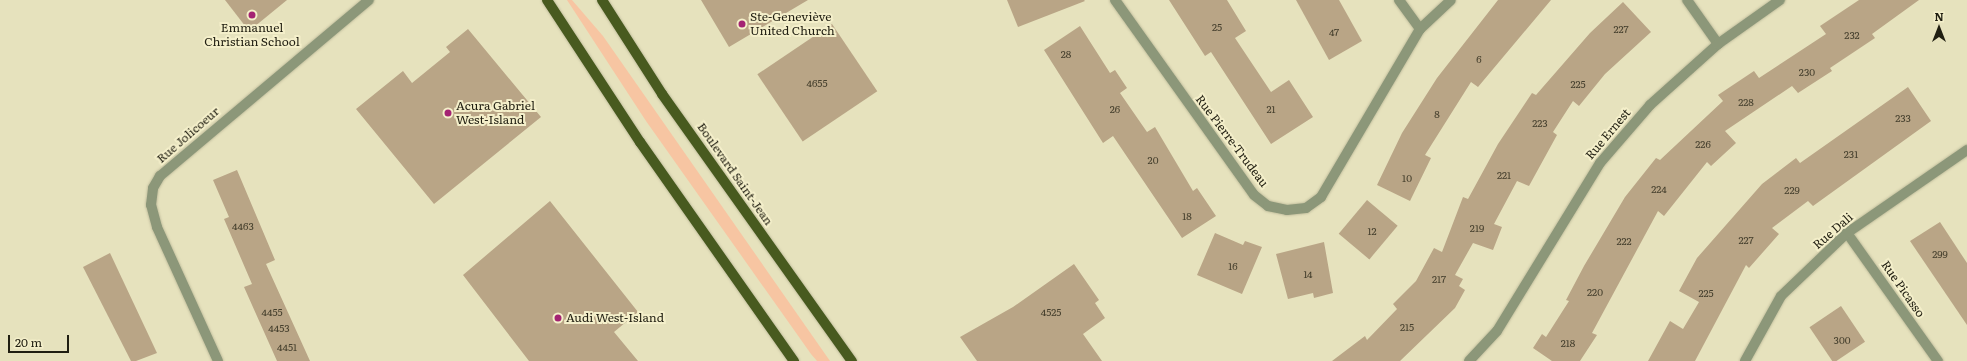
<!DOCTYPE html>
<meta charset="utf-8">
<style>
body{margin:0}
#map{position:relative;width:1967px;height:361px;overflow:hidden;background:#e6e2bd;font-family:Literata,serif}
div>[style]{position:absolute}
.green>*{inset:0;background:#f7c5a2}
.building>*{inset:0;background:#b9a586;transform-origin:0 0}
.roads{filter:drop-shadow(0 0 1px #c2bf9e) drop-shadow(0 0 1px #c2bf9e)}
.minor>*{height:10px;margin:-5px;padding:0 5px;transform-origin:5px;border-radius:5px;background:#8c9779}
.major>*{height:10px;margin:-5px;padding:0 5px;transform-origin:5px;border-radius:5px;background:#485a1f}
.dots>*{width:11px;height:11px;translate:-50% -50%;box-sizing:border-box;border:2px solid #f4efca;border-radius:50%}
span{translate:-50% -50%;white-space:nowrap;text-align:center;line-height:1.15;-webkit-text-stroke:4px #f4efca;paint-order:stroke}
.number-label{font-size:10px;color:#46402e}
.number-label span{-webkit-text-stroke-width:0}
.poi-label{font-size:12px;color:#201e11}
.left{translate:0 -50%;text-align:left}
.street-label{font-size:12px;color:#201e11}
.north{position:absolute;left:1919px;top:8px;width:40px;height:40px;-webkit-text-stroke:3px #f4efca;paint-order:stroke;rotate:0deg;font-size:11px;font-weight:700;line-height:16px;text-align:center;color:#201e11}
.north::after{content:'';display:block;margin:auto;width:14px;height:18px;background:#201e11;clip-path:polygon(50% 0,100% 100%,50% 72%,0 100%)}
.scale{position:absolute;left:8px;top:335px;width:61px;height:18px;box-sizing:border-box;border:2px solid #201e11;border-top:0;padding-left:5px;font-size:12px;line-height:14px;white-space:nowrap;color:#201e11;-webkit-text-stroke:3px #f4efca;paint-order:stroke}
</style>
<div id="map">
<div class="green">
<i style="clip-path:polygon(567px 0,572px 0,603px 36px,830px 361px,817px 361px,811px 354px,646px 121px)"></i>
</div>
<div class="building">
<i style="clip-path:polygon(225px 0,287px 0,249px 31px)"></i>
<i style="clip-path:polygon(701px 0,808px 0,729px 47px)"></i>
<i style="clip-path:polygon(1007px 0,1084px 0,1085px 1px,1018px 27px)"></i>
<i style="clip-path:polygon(1169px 0,1227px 0,1246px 31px,1235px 38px,1271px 92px,1289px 80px,1313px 117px,1271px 144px,1211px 52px,1205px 56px)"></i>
<i style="clip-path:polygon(1296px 0,1339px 0,1362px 41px,1329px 60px)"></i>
<i style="clip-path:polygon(1498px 0,1551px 0,1478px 87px,1471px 82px,1425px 155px,1431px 158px,1410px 201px,1377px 185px,1402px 133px,1437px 78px)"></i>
<i style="clip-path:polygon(1859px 0,1919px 0,1872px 34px,1875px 38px,1830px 68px,1832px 71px,1798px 93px,1792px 86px,1725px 131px,1736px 143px,1711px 166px,1707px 162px,1664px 216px,1658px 211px,1592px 333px,1597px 335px,1580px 361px,1552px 361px,1533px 348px,1542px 334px,1546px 337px,1569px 301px,1566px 300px,1584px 266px,1625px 197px,1656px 158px,1660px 160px,1723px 101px,1718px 95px,1754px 71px,1759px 78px,1826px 34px,1820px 26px)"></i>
<i style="clip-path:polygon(1623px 2px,1651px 32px,1605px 74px,1579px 106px,1573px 101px,1553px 132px,1557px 135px,1529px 186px,1517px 181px,1494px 224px,1502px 227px,1493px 250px,1473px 243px,1455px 275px,1463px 279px,1459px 286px,1465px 290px,1455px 308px,1400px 361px,1332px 361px,1365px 336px,1367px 340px,1397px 309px,1393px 304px,1416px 281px,1434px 248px,1442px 252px,1463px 197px,1468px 199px,1498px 144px,1532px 93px,1536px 95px,1590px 33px)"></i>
<i style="left:832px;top:24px;width:81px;height:90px;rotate:56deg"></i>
<i style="clip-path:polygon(1080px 26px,1110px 73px,1115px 70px,1127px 88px,1120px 93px,1147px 132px,1155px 127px,1193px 191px,1197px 188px,1216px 216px,1182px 238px,1113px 136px,1103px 143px,1044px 50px)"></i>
<i style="clip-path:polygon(468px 29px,541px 117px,434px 204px,356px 109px,403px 71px,412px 83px,450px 52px,446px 47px)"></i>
<i style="clip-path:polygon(1908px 87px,1931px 121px,1813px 206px,1808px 201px,1772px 228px,1779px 234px,1749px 268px,1746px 265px,1695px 361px,1648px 361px,1670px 321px,1683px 329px,1699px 302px,1679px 291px,1697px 258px,1762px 184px,1796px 158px,1800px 163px)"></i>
<i style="clip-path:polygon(237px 170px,275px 260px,266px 264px,310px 361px,277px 361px,244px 287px,252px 284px,224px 219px,229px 217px,213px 180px)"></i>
<i style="left:1367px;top:200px;width:40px;height:44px;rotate:40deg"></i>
<i style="clip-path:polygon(550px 201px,638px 312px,614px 332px,638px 361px,529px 361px,463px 275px)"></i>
<i style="clip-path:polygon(1940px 222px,1967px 263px,1967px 325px,1910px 241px)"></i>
<i style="clip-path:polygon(1215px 233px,1243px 245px,1245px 241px,1262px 247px,1242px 294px,1197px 275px)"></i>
<i style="clip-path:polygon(1324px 242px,1333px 293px,1314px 298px,1313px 293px,1288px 299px,1276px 254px)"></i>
<i style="clip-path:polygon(110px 253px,157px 353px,136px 361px,131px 361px,83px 267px)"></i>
<i style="clip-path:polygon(1074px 264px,1099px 300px,1095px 303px,1105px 318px,1083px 334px,1102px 361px,977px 361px,960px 337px,1013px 307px)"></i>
<i style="left:1841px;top:306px;width:43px;height:38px;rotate:56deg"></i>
</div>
<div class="roads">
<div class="minor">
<i style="left:1115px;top:0;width:239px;rotate:54.5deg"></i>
<i style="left:1254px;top:195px;width:18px;rotate:38deg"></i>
<i style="left:1268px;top:206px;width:19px;rotate:12deg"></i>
<i style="left:1287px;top:210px;width:19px;rotate:-6deg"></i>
<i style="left:1306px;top:208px;width:19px;rotate:-36deg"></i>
<i style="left:1321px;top:197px;width:195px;rotate:-59.5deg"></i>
<i style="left:1420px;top:29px;width:42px;rotate:-43.1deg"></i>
<i style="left:1399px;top:0;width:36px;rotate:54deg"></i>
<i style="left:1687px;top:0;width:54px;rotate:54.8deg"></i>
<i style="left:1847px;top:233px;width:157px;rotate:54.6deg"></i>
<i style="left:218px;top:361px;width:147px;rotate:-114.5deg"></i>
<i style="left:157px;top:227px;width:23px;rotate:-105deg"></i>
<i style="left:151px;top:205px;width:17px;rotate:-83deg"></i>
<i style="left:153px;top:188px;width:14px;rotate:-60deg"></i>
<i style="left:160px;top:176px;width:273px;rotate:-40.1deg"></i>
<i style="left:1469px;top:361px;width:41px;rotate:-47deg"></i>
<i style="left:1497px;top:331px;width:197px;rotate:-58.5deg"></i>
<i style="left:1600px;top:163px;width:77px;rotate:-49.2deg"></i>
<i style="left:1650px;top:105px;width:91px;rotate:-41.9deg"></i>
<i style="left:1718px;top:44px;width:76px;rotate:-35.4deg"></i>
<i style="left:1745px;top:361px;width:74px;rotate:-61deg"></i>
<i style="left:1781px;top:296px;width:91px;rotate:-43.7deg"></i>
<i style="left:1847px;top:233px;width:146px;rotate:-34.7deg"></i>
</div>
<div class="major">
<i style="left:547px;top:0;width:170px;rotate:56.8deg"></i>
<i style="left:640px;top:142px;width:268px;rotate:54.9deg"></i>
<i style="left:602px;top:0;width:112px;rotate:57.4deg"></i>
<i style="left:662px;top:94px;width:328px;rotate:54.6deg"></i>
</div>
</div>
<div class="dots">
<i style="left:252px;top:15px;background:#a42373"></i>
<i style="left:742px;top:24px;background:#a42373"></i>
<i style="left:448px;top:113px;background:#a42373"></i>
<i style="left:558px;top:318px;background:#a42373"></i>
</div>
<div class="number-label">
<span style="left:1217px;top:27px">25</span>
<span style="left:1621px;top:29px">227</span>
<span style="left:1334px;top:32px">47</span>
<span style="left:1852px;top:35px">232</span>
<span style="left:1066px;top:54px">28</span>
<span style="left:1479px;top:59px">6</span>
<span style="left:1807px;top:72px">230</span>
<span style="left:817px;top:83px">4655</span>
<span style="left:1578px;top:84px">225</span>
<span style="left:1746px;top:102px">228</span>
<span style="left:1115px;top:109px">26</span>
<span style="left:1271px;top:109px">21</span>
<span style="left:1437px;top:114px">8</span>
<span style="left:1903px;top:118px">233</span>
<span style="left:1540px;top:123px">223</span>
<span style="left:1703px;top:144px">226</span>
<span style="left:1851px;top:154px">231</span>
<span style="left:1153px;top:160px">20</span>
<span style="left:1504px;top:175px">221</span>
<span style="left:1407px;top:178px">10</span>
<span style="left:1659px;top:189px">224</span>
<span style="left:1792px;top:190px">229</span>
<span style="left:1187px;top:216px">18</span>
<span style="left:243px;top:226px">4463</span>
<span style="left:1477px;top:228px">219</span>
<span style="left:1372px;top:231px">12</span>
<span style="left:1746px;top:240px">227</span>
<span style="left:1624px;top:241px">222</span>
<span style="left:1940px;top:254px">299</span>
<span style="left:1233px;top:266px">16</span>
<span style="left:1308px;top:274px">14</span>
<span style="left:1439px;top:279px">217</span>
<span style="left:1595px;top:292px">220</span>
<span style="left:1706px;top:293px">225</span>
<span style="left:272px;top:312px">4455</span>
<span style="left:1051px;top:312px">4525</span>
<span style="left:1407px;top:327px">215</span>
<span style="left:279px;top:328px">4453</span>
<span style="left:1842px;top:340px">300</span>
<span style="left:1568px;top:343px">218</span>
<span style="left:287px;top:347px">4451</span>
</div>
<div class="poi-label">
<span class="left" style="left:750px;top:24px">Ste-Geneviève<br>United Church</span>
<span style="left:252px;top:35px">Emmanuel<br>Christian School</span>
<span class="left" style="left:456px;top:113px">Acura Gabriel<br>West-Island</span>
<span class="left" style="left:566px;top:318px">Audi West-Island</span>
</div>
<div class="street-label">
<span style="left:1608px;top:134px;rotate:-50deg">Rue Ernest</span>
<span style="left:188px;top:135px;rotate:-41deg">Rue Jolicoeur</span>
<span style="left:1232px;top:141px;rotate:53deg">Rue Pierre-Trudeau</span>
<span style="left:735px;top:174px;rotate:55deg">Boulevard Saint-Jean</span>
<span style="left:1833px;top:231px;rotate:-41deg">Rue Dali</span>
<span style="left:1903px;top:289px;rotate:55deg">Rue Picasso</span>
</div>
<div class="north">N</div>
<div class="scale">20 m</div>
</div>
